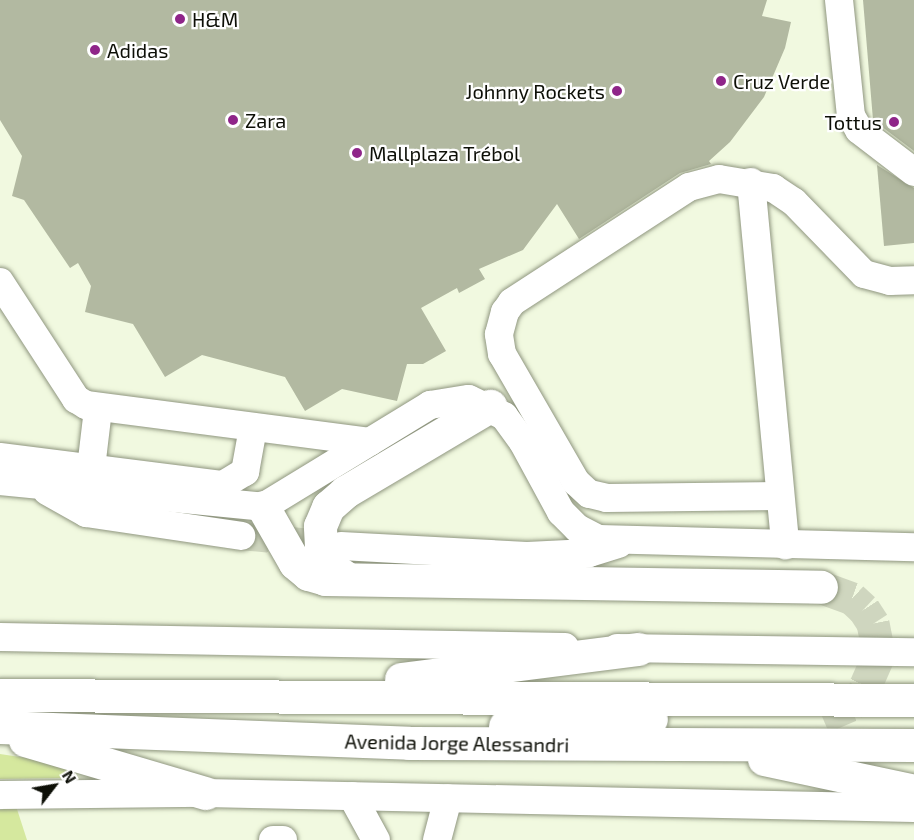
<!DOCTYPE html>
<meta charset="utf-8">
<style>
body{margin:0}
#map{position:relative;width:914px;height:840px;overflow:hidden;background:#f1f9e0;font-family:"Exo 2",sans-serif}
div>[style]{position:absolute}
.green>*{inset:0;background:#d5e89e}
.building>*{inset:0;background:#b2b9a1}
.minor-tunnel>*{height:28px;margin-top:-14px;transform-origin:0;background:repeating-linear-gradient(90deg,#cfd6bf 0 28px,transparent 0 42px)}
.highway-tunnel>*{height:33px;margin-top:-16.5px;transform-origin:0;background:repeating-linear-gradient(90deg,#cfd6bf 0 33px,transparent 0 49px)}
.roads{filter:drop-shadow(0 0 2px #8f967f) drop-shadow(0 0 2px #8f967f)}
.minor>*{height:28px;margin:-14px;padding:0 14px;transform-origin:14px;border-radius:14px;background:#fff}
.highway>*{height:33px;margin:-16.5px;padding:0 16.5px;transform-origin:16.5px;border-radius:16.5px;background:#fff}
.dots>*{width:16px;height:16px;translate:-50% -50%;box-sizing:border-box;border:3px solid #fff;border-radius:50%}
span{translate:-50% -50%;white-space:nowrap;text-align:center;line-height:1.15;-webkit-text-stroke:4.5px #fff;paint-order:stroke}
.poi-label{font-size:20px;color:#0d0f07}
.left{translate:0 -50%;text-align:left}
.right{translate:-100% -50%;text-align:right}
.street-label{font-size:20px;color:#0d0f07}
.north{position:absolute;left:24px;top:756px;width:60px;height:60px;-webkit-text-stroke:4px #fff;paint-order:stroke;rotate:59deg;font-size:16px;font-weight:700;line-height:24px;text-align:center;color:#0d0f07}
.north::after{content:'';display:block;margin:auto;width:21px;height:27px;background:#0d0f07;clip-path:polygon(50% 0,100% 100%,50% 72%,0 100%)}
</style>
<div id="map">
<div class="green">
<i style="clip-path:polygon(0 754px,79px 766px,62px 778px,0 779px)"></i>
<i style="clip-path:polygon(16px 806px,27px 840px,0 840px,0 810px)"></i>
</div>
<div class="building">
<i style="clip-path:polygon(0 0,767px 0,762px 16px,791px 22px,785px 48px,764px 97px,730px 142px,709px 161px,711px 164px,680px 173px,579px 239px,557px 204px,523px 250px,479px 269px,485px 279px,459px 293px,457px 288px,421px 308px,446px 351px,423px 364px,407px 364px,397px 401px,342px 389px,305px 411px,285px 377px,202px 355px,165px 377px,133px 324px,85px 312px,91px 286px,78px 263px,70px 268px,24px 200px,12px 196px,22px 156px,0 120px)"></i>
<i style="clip-path:polygon(863px 0,914px 0,914px 151px,873px 120px)"></i>
<i style="clip-path:polygon(877px 165px,914px 188px,914px 243px,884px 246px)"></i>
</div>
<div class="minor-tunnel">
<i style="left:241px;top:536px;width:100px;rotate:5.7deg"></i>
</div>
<div class="highway-tunnel">
<i style="left:821px;top:587px;width:33px;rotate:20deg"></i>
<i style="left:852px;top:598px;width:16px;rotate:43deg"></i>
<i style="left:864px;top:609px;width:17px;rotate:57deg"></i>
<i style="left:873px;top:623px;width:33px;rotate:79deg"></i>
<i style="left:879px;top:655px;width:43px;rotate:113.6deg"></i>
<i style="left:862px;top:694px;width:16px;rotate:137deg"></i>
<i style="left:850px;top:705px;width:30px;rotate:157deg"></i>
</div>
<div class="roads">
<div class="minor">
<i style="left:839px;top:0;width:117px;rotate:84.1deg"></i>
<i style="left:851px;top:116px;width:16px;rotate:60deg"></i>
<i style="left:859px;top:130px;width:69px;rotate:37.4deg"></i>
<i style="left:751px;top:182px;width:365px;rotate:84.6deg"></i>
<i style="left:0;top:282px;width:140px;rotate:57deg"></i>
<i style="left:76px;top:399px;width:12px;rotate:31deg"></i>
<i style="left:86px;top:405px;width:286px;rotate:7.4deg"></i>
<i style="left:0;top:457px;width:225px;rotate:7.2deg"></i>
<i style="left:223px;top:485px;width:26px;rotate:-31deg"></i>
<i style="left:245px;top:472px;width:45px;rotate:-79.7deg"></i>
<i style="left:91px;top:468px;width:59px;rotate:-83.2deg"></i>
<i style="left:0;top:481px;width:264px;rotate:5.6deg"></i>
<i style="left:263px;top:507px;width:196px;rotate:-31.4deg"></i>
<i style="left:430px;top:405px;width:39px;rotate:-9deg"></i>
<i style="left:469px;top:399px;width:39px;rotate:26deg"></i>
<i style="left:504px;top:416px;width:32px;rotate:54deg"></i>
<i style="left:523px;top:442px;width:80px;rotate:61.5deg"></i>
<i style="left:561px;top:512px;width:23px;rotate:45deg"></i>
<i style="left:577px;top:528px;width:25px;rotate:27deg"></i>
<i style="left:599px;top:539px;width:315px;rotate:1.5deg"></i>
<i style="left:47px;top:491px;width:45px;rotate:29.4deg"></i>
<i style="left:86px;top:513px;width:157px;rotate:8.4deg"></i>
<i style="left:780px;top:496px;width:173px;rotate:179.3deg"></i>
<i style="left:607px;top:498px;width:18px;rotate:-167deg"></i>
<i style="left:589px;top:494px;width:18px;rotate:-137deg"></i>
<i style="left:576px;top:482px;width:148px;rotate:-120deg"></i>
<i style="left:502px;top:354px;width:20px;rotate:-99deg"></i>
<i style="left:499px;top:334px;width:23px;rotate:-75deg"></i>
<i style="left:505px;top:312px;width:12px;rotate:-55deg"></i>
<i style="left:512px;top:302px;width:211px;rotate:-33deg"></i>
<i style="left:689px;top:187px;width:31px;rotate:-15deg"></i>
<i style="left:719px;top:179px;width:55px;rotate:9.5deg"></i>
<i style="left:773px;top:188px;width:25px;rotate:34deg"></i>
<i style="left:794px;top:202px;width:100px;rotate:45.8deg"></i>
<i style="left:864px;top:274px;width:27px;rotate:15deg"></i>
<i style="left:890px;top:281px;width:24px;rotate:-2deg"></i>
<i style="left:341px;top:546px;width:186px;rotate:3.1deg"></i>
<i style="left:527px;top:556px;width:62px;rotate:-2.8deg"></i>
<i style="left:589px;top:553px;width:31px;rotate:-17deg"></i>
<i style="left:0;top:637px;width:565px;rotate:1.01deg"></i>
<i style="left:617px;top:648px;width:297px;rotate:0.8deg"></i>
<i style="left:0;top:795px;width:205px;rotate:-0.6deg"></i>
<i style="left:205px;top:793px;width:709px;rotate:1.21deg"></i>
<i style="left:352px;top:796px;width:50px;rotate:61.4deg"></i>
<i style="left:273px;top:840px;width:10px"></i>
<i style="left:437px;top:840px;width:43px;rotate:-75.3deg"></i>
</div>
<div class="highway">
<i style="left:263px;top:507px;width:64px;rotate:60.3deg"></i>
<i style="left:295px;top:563px;width:17px;rotate:40deg"></i>
<i style="left:308px;top:574px;width:18px;rotate:16deg"></i>
<i style="left:325px;top:579px;width:496px;rotate:0.9deg"></i>
<i style="left:348px;top:579px;width:18px;rotate:-146deg"></i>
<i style="left:333px;top:569px;width:25px;rotate:-119deg"></i>
<i style="left:321px;top:547px;width:21px;rotate:-93deg"></i>
<i style="left:320px;top:526px;width:21px;rotate:-67deg"></i>
<i style="left:328px;top:507px;width:23px;rotate:-41deg"></i>
<i style="left:345px;top:492px;width:169px;rotate:-30.7deg"></i>
<i style="left:401px;top:679px;width:239px;rotate:-7.2deg"></i>
<i style="left:0;top:695px;width:914px;rotate:0.31deg"></i>
<i style="left:505px;top:726px;width:146px;rotate:-2.7deg"></i>
<i style="left:0;top:727px;width:409px;rotate:2.2deg"></i>
<i style="left:409px;top:743px;width:505px;rotate:0.23deg"></i>
<i style="left:25px;top:740px;width:188px;rotate:16.4deg"></i>
<i style="left:764px;top:759px;width:153px;rotate:12deg"></i>
</div>
</div>
<div class="dots">
<i style="left:180px;top:19px;background:#8f2589"></i>
<i style="left:95px;top:50px;background:#8f2589"></i>
<i style="left:721px;top:81px;background:#8f2589"></i>
<i style="left:617px;top:91px;background:#8f2589"></i>
<i style="left:233px;top:120px;background:#8f2589"></i>
<i style="left:894px;top:122px;background:#8f2589"></i>
<i style="left:357px;top:153px;background:#8f2589"></i>
</div>
<div class="poi-label">
<span class="left" style="left:192px;top:19px">H&amp;M</span>
<span class="left" style="left:107px;top:50px">Adidas</span>
<span class="left" style="left:733px;top:81px">Cruz Verde</span>
<span class="right" style="left:605px;top:91px">Johnny Rockets</span>
<span class="left" style="left:245px;top:120px">Zara</span>
<span class="right" style="left:882px;top:122px">Tottus</span>
<span class="left" style="left:369px;top:153px">Mallplaza Trébol</span>
</div>
<div class="street-label">
<span style="left:457px;top:743px;rotate:1deg">Avenida Jorge Alessandri</span>
</div>
<div class="north">N</div>
</div>
